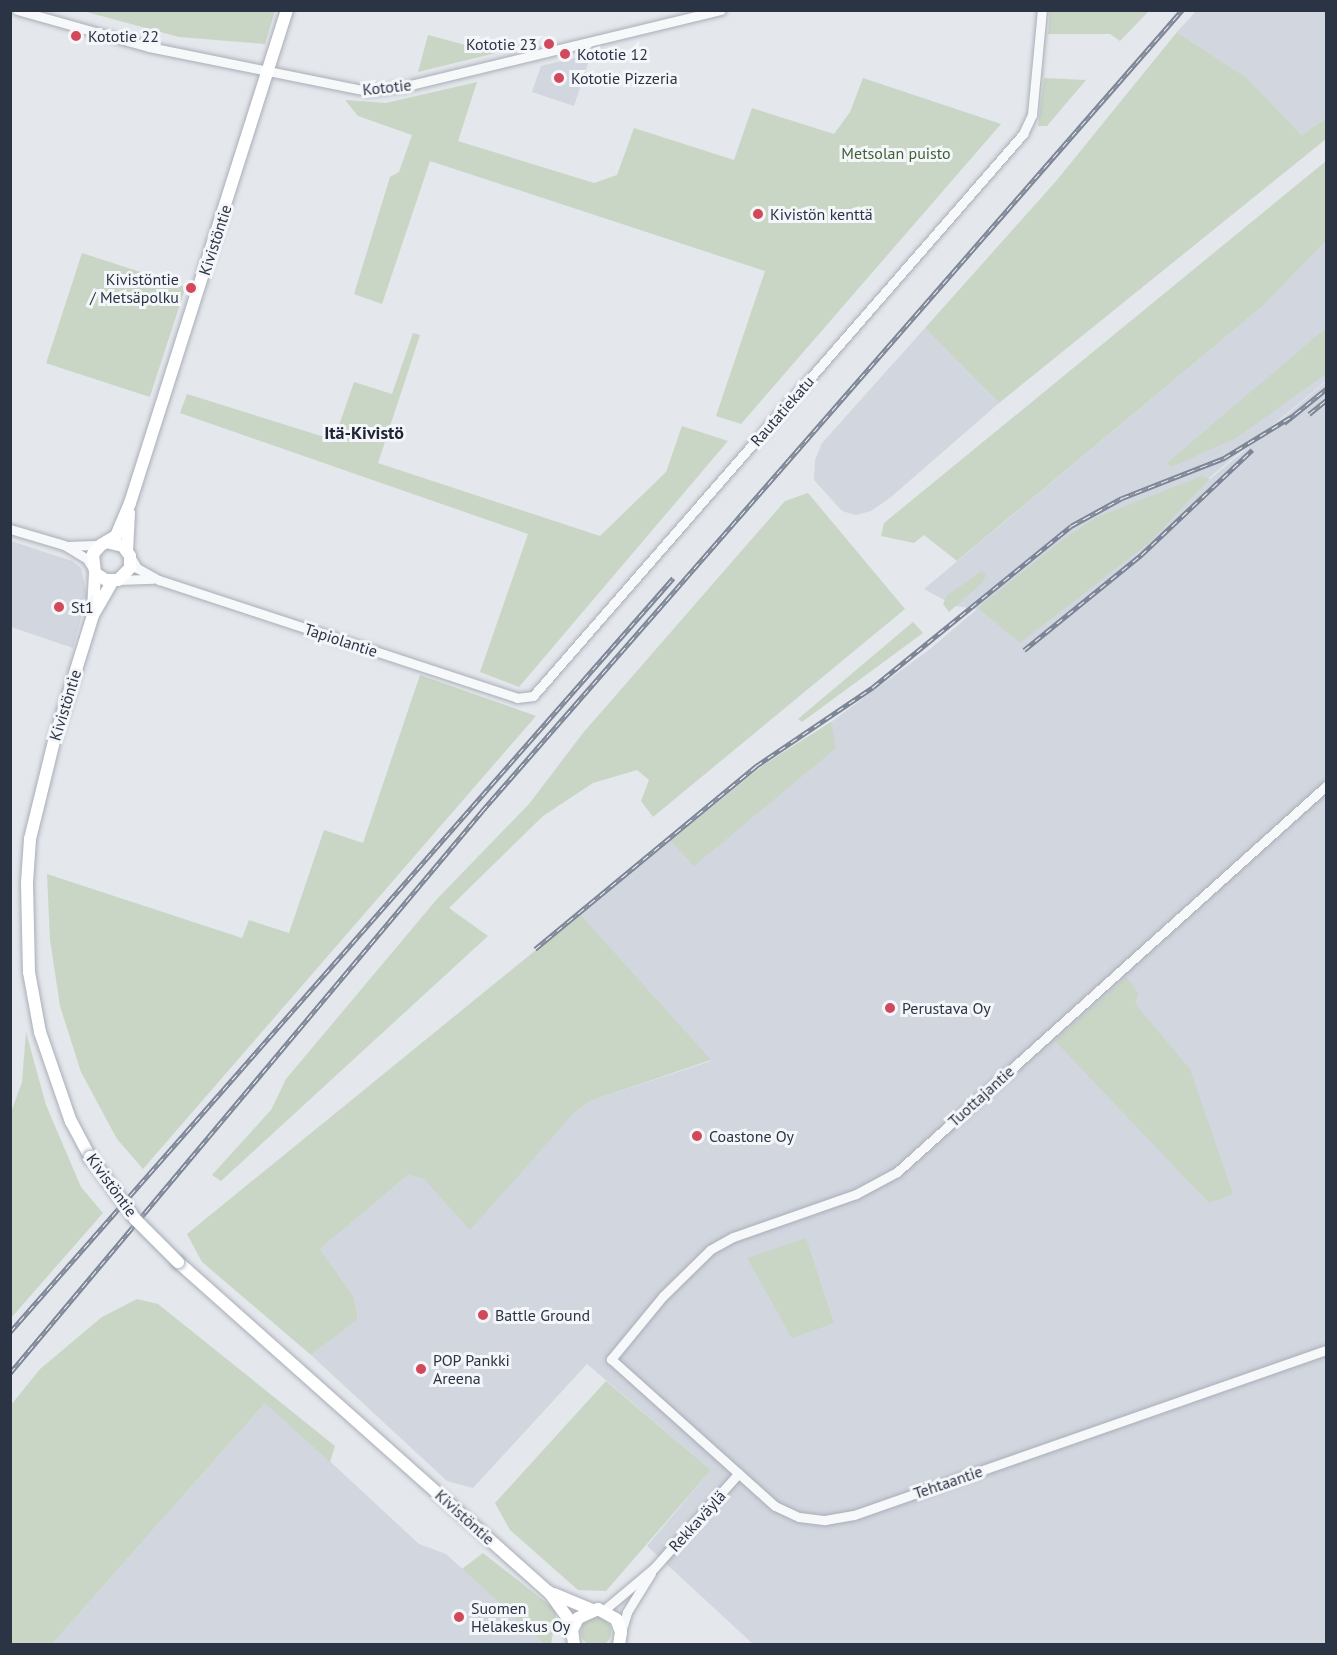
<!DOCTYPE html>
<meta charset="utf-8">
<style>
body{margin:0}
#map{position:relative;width:1337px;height:1655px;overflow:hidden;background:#e4e7ec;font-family:"PT Sans",sans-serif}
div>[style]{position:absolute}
.built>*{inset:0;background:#d2d6de}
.green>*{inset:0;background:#c9d6c5;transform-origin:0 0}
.round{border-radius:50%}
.roads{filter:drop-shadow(0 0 2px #a9aeb7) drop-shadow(0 0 2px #a9aeb7)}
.minor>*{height:9px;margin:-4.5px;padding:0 4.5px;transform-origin:4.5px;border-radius:4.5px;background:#f7f8fa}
.major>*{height:12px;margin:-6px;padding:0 6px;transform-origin:6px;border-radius:6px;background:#fff}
.rail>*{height:4.5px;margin-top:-2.25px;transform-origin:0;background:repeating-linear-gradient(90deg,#f4f6f9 0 7px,#7d8696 0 14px);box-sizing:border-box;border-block:2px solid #7d8696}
.bridges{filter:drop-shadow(0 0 2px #a3abb8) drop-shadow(0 0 2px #a3abb8)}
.major-bridge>*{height:12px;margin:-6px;padding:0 6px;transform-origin:6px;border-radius:6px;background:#fff}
.dots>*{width:16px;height:16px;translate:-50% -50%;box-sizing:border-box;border:3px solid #f4f6f9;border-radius:50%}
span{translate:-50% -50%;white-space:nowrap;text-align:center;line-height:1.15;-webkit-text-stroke:6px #f4f6f9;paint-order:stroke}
.poi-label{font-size:16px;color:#2b3445}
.left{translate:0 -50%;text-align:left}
.right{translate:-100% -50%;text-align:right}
.street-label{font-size:16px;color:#2b3445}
.park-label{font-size:16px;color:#3f6138}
.neighbourhood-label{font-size:18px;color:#1d2536;font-weight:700}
.frame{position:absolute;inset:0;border:12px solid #2b3445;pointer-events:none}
</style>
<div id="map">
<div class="built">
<i style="clip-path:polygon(1196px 11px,1326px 11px,1326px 118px,1302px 135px,1247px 78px,1177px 32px)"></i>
<i style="clip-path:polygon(591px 54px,574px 106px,532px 92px,541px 66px)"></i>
<i style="clip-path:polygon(1326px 241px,1326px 381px,1209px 478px,1149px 542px,1210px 479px,1326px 382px,1326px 1644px,753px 1644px,647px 1546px,711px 1470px,587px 1364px,473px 1488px,447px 1481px,311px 1355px,358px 1318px,354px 1297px,320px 1249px,408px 1175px,424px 1179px,572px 1115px,590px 1101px,711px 1061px,580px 914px,762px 766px,831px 722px,930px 649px,977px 609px,955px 606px,924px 589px,1265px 304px)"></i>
<i style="clip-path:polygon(925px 328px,999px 403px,891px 497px,871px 511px,856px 515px,842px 511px,814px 480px,815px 460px,822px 443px)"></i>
<i style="clip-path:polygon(11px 541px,72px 561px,81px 568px,87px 596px,73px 648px,11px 627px)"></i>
<i style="clip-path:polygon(266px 1402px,419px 1544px,446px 1554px,545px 1644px,52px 1644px)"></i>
</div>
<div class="green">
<i style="clip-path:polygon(83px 11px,275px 11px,265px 44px,179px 37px)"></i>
<i style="clip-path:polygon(1050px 11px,1050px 10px,1149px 11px,1120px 41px,1110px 34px,1048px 34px)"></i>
<i style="clip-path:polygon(1177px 32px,1247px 78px,1302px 135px,1326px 118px,1326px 139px,999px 403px,925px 328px,1057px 180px)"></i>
<i style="clip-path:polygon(428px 35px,496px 53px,418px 72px)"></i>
<i style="clip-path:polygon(863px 78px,1001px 124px,741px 424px,716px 416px,765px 271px,430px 161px,382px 304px,354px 294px,390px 177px,399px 172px,412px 135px,358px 116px,345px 100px,386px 103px,477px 82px,458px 141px,594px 183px,617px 175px,634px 128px,734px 160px,752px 108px,834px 134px,850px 112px)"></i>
<i style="clip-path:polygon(1044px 78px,1086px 80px,1047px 126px,1038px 126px)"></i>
<i style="clip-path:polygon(1326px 161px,1326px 241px,1265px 304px,957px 561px,924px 535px,914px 543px,881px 536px,884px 523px)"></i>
<i style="left:82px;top:253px;width:109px;height:116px;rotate:18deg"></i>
<i style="clip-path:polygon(1326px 328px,1326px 374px,1236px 438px,1171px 467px,1167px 463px)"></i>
<i style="clip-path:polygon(413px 333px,420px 335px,378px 463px,600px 536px,666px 472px,682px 426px,728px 441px,519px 687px,480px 672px,528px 534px,180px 413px,187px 394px,334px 440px,354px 382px,392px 394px)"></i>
<i style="clip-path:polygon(1202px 476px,1210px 479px,1150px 542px,1020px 643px,978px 608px,1062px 540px,1095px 518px)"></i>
<i style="clip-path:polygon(808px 493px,905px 609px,653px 817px,641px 801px,649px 780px,637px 770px,593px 783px,543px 816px,449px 908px,488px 936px,221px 1181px,212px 1175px,271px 1110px,286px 1079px,437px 899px,529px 804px,583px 733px,785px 501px)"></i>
<i style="clip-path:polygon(982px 571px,986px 575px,982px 583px,949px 612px,943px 604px,947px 595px)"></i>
<i style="clip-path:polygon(913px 622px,923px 633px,802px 722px,798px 719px)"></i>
<i style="clip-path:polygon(420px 675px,536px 716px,143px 1169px,117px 1139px,81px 1072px,60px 1006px,50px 940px,47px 874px,242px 938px,249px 920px,289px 933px,324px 830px,363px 843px)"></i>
<i style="clip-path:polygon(831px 722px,836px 748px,694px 866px,671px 841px,762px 766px)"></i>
<i style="clip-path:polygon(580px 914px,711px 1060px,590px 1101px,572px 1115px,470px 1230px,424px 1179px,408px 1175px,320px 1249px,354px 1297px,358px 1319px,311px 1355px,202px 1262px,187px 1234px)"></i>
<i style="clip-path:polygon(1127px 977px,1138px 993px,1135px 1004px,1190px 1069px,1233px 1194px,1209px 1203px,1055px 1041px)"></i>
<i style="clip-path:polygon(26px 1032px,46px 1105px,81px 1187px,103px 1213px,11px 1318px,10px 1115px,22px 1082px)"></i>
<i style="clip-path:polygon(806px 1238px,834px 1323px,792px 1338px,747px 1258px)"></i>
<i style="clip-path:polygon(137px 1299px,158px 1304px,335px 1446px,330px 1462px,265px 1403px,52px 1644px,11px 1644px,11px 1405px,40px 1369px,102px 1317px)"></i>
<i style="clip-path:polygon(606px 1381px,711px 1470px,606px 1591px,578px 1590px,510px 1530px,495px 1503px)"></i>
<i style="clip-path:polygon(483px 1553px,552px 1607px,556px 1615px,551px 1644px,545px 1644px,462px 1569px)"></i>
<i class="round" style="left:581px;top:1617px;width:30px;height:30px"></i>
</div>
<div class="roads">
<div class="minor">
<i style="left:17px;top:10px;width:137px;rotate:15.7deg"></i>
<i style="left:149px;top:47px;width:222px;rotate:11.4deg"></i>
<i style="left:367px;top:91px;width:39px;rotate:-7deg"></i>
<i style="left:406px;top:86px;width:324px;rotate:-13.6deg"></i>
<i style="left:10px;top:529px;width:56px;rotate:16.5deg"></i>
<i style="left:64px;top:545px;width:27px;rotate:31deg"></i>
<i style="left:87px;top:559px;width:9px;rotate:58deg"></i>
<i style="left:67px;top:546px;width:34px;rotate:-2deg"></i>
<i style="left:131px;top:558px;width:12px;rotate:59deg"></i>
<i style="left:137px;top:568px;width:25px;rotate:29deg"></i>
<i style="left:159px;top:580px;width:377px;rotate:18.2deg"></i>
<i style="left:517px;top:698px;width:16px;rotate:-7deg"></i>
<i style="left:533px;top:696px;width:746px;rotate:-48.92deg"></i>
<i style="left:1023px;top:134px;width:21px;rotate:-65deg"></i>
<i style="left:1032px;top:115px;width:105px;rotate:-84.6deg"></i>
<i style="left:118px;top:580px;width:35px;rotate:-2deg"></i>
<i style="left:1326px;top:786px;width:577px;rotate:138.02deg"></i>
<i style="left:897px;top:1172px;width:47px;rotate:151.8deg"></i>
<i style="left:856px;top:1194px;width:130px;rotate:160.7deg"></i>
<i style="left:733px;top:1237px;width:26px;rotate:151deg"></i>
<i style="left:710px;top:1250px;width:66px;rotate:135.6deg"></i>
<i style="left:663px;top:1296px;width:82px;rotate:129.5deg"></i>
<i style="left:611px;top:1359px;width:220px;rotate:41.9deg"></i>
<i style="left:775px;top:1506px;width:26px;rotate:25deg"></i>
<i style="left:799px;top:1517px;width:26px;rotate:7deg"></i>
<i style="left:825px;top:1520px;width:29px;rotate:-10deg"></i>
<i style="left:854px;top:1515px;width:500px;rotate:-19.27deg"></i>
<i style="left:604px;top:1610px;width:65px;rotate:-40deg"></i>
<i style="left:654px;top:1568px;width:127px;rotate:-48.2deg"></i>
<i style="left:621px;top:1632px;width:21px;rotate:-73deg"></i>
<i style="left:627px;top:1612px;width:46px;rotate:-58.4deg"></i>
</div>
<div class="major">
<i style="left:106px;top:542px;width:17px;rotate:13deg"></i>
<i style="left:123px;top:546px;width:12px;rotate:55deg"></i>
<i style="left:130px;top:556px;width:12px;rotate:90deg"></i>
<i style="left:130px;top:568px;width:17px;rotate:135deg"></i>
<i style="left:118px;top:580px;width:12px;rotate:180deg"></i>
<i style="left:106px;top:580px;width:13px;rotate:-148deg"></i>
<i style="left:95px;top:573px;width:19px;rotate:-96deg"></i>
<i style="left:93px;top:554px;width:12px;rotate:-48deg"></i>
<i style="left:101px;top:545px;width:17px;rotate:-31deg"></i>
<i style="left:116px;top:536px;width:36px;rotate:-67deg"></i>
<i style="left:130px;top:503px;width:517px;rotate:-72.34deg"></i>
<i style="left:127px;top:551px;width:38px;rotate:-87deg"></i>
<i style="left:93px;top:611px;width:38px;rotate:-87deg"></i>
<i style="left:90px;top:1157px;width:40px;rotate:-118deg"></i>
<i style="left:71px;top:1122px;width:95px;rotate:-109deg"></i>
<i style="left:40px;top:1032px;width:61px;rotate:-100.4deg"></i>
<i style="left:29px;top:972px;width:89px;rotate:-91.3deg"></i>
<i style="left:27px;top:883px;width:44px;rotate:-86.1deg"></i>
<i style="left:30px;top:839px;width:101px;rotate:-76.2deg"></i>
<i style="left:54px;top:741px;width:132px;rotate:-72.8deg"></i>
<i style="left:93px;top:615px;width:39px;rotate:-60deg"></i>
<i style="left:178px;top:1262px;width:497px;rotate:41.7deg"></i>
<i style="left:549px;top:1592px;width:41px;rotate:54deg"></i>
<i style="left:554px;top:1594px;width:41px;rotate:22.8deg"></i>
<i style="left:574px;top:1644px;width:14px;rotate:-98deg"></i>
<i style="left:572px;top:1630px;width:13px;rotate:-63deg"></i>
<i style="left:578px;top:1618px;width:22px;rotate:-24deg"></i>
<i style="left:598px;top:1609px;width:21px;rotate:29deg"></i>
<i style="left:616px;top:1619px;width:14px;rotate:69deg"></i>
<i style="left:621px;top:1632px;width:12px;rotate:99deg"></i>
</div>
</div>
<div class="rail">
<i style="left:1309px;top:414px;width:22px;rotate:-39deg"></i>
<i style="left:1284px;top:423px;width:54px;rotate:-39deg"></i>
<i style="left:1024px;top:650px;width:151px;rotate:-39.1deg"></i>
<i style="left:1141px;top:555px;width:153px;rotate:-43.4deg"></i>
<i style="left:535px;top:949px;width:287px;rotate:-39.6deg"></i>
<i style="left:756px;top:766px;width:141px;rotate:-34deg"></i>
<i style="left:873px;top:687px;width:255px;rotate:-39.1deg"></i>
<i style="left:1071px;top:526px;width:58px;rotate:-28.8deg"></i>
<i style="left:1122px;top:498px;width:110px;rotate:-21.4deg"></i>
<i style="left:1224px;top:458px;width:79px;rotate:-31.5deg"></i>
<i style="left:10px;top:1332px;width:1004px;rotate:-48.67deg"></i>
<i style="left:10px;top:1373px;width:734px;rotate:-49.97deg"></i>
<i style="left:482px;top:811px;width:1064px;rotate:-48.85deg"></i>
</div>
<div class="bridges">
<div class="major-bridge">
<i style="left:90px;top:1157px;width:77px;rotate:54deg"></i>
<i style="left:135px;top:1219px;width:61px;rotate:45deg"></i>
</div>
</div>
<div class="dots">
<i style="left:76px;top:36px;background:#d1495b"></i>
<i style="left:549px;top:44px;background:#d1495b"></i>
<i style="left:565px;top:54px;background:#d1495b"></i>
<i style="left:559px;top:78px;background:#d1495b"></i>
<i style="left:758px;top:214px;background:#d1495b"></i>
<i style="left:191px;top:288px;background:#d1495b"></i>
<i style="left:59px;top:607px;background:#d1495b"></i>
<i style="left:890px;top:1008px;background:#d1495b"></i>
<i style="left:697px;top:1136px;background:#d1495b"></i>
<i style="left:483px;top:1315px;background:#d1495b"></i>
<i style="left:421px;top:1369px;background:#d1495b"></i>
<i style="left:459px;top:1617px;background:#d1495b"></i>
</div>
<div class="poi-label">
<span class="left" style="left:88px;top:36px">Kototie 22</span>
<span class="right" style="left:537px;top:44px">Kototie 23</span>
<span class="left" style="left:577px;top:54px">Kototie 12</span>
<span class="left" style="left:571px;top:78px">Kototie Pizzeria</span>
<span class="left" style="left:770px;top:214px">Kivistön kenttä</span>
<span class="right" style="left:179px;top:288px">Kivistöntie<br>/ Metsäpolku</span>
<span class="left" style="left:71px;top:607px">St1</span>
<span class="left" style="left:902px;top:1008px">Perustava Oy</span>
<span class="left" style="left:709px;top:1136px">Coastone Oy</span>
<span class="left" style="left:495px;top:1315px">Battle Ground</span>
<span class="left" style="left:433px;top:1369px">POP Pankki<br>Areena</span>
<span class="left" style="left:471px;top:1617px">Suomen<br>Helakeskus Oy</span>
</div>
<div class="street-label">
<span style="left:387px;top:87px;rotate:-6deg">Kototie</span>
<span style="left:215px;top:240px;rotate:-72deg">Kivistöntie</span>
<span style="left:782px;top:411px;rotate:-49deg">Rautatiekatu</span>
<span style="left:341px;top:640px;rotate:18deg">Tapiolantie</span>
<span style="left:65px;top:705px;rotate:-73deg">Kivistöntie</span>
<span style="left:981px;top:1096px;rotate:-42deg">Tuottajantie</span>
<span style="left:112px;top:1185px;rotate:54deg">Kivistöntie</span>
<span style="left:948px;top:1482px;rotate:-19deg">Tehtaantie</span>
<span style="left:465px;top:1517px;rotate:42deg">Kivistöntie</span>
<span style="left:697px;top:1521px;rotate:-48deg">Rekkaväylä</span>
</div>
<div class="park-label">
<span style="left:896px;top:153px">Metsolan puisto</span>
</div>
<div class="neighbourhood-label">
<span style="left:364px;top:433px">Itä-Kivistö</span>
</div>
<div class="frame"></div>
</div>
